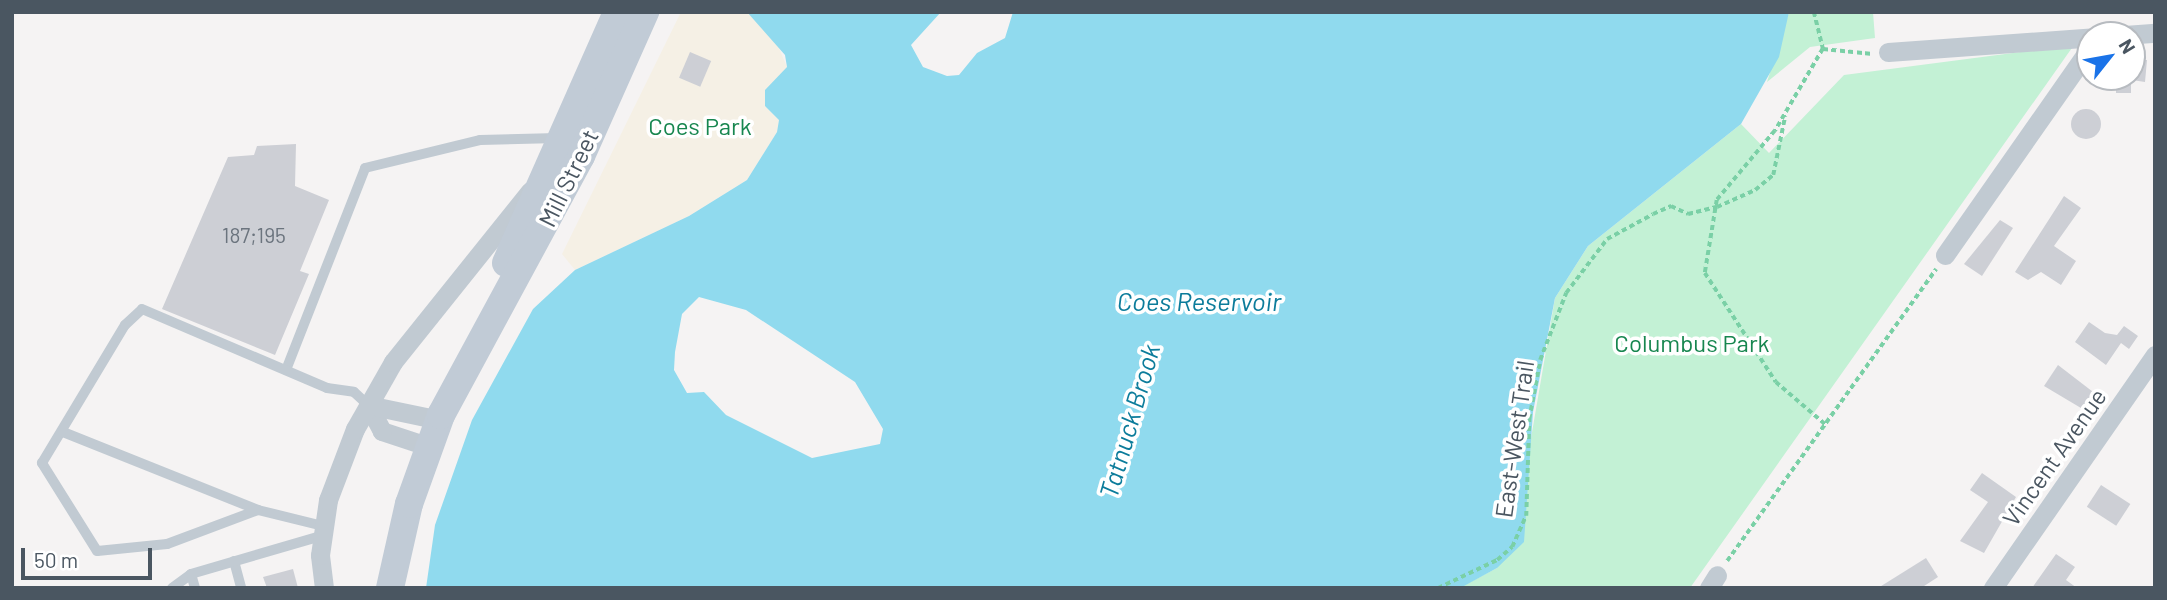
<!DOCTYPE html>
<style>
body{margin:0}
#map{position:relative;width:2167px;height:600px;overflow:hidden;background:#f5f3f3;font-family:Barlow,sans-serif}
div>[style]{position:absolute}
.green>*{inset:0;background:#c3f1d5}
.sand>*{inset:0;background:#f5f0e5}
.water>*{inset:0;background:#90daee}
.building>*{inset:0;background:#cdcfd5;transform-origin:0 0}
.round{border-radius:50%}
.path>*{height:3.5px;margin-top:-1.75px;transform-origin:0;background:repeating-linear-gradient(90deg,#7ad0a6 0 5px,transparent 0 8.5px)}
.service>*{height:10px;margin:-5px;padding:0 5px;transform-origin:5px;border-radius:5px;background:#c1cad2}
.minor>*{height:19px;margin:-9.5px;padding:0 9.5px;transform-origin:9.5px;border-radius:9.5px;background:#c1cad2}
.secondary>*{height:28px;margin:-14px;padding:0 14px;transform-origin:14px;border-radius:14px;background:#c1cbd6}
span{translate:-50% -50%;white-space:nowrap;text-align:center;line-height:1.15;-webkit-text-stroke:7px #fff;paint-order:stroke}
.number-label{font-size:21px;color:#6b747e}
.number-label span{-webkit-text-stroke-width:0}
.park-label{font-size:24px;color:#17864f}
.street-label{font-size:24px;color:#4a5661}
.water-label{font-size:26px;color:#0c7c9b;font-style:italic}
.frame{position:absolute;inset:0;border:14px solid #4a5661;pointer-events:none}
.north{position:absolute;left:2076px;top:21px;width:70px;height:70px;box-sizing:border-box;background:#fff;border:2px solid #b7bbc0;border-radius:50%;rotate:59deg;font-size:19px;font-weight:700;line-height:28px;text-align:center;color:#4a5661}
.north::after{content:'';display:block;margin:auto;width:24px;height:32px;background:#1a73e8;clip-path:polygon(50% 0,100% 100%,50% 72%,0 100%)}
.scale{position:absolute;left:21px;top:548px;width:131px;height:32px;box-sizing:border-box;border:4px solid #4a5661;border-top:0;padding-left:9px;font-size:21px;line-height:24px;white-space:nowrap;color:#4a5661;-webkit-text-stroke:5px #fff;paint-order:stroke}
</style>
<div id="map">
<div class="green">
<i style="clip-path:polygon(1789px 12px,1873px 12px,1875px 38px,1810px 47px,1767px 82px)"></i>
<i style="clip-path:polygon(2074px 45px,1690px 588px,1459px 588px,1497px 568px,1530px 444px,1555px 298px,1588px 246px,1741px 124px,1769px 153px,1844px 75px)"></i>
</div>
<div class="sand">
<i style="clip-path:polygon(681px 12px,747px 12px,776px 41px,787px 67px,765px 106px,779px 120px,777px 132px,747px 180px,689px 216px,575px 270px,562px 254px)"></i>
</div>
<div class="water">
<i style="clip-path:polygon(evenodd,747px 12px,941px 12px,911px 45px,923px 67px,947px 76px,959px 75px,977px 53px,1005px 38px,1013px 12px,1789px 12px,1779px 57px,1741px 124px,1588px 246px,1555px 298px,1533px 412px,1524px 542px,1497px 568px,1464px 586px,426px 588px,435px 525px,472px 420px,533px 309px,575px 270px,689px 216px,747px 180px,777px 132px,779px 120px,765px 106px,765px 90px,787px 67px,785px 55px,747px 12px,699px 297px,746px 310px,855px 382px,883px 429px,880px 444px,812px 458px,726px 415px,704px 392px,687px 393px,674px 370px,675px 352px,682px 314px,699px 297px)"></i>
</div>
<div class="building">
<i style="left:690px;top:52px;width:23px;height:28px;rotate:23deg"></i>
<i style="clip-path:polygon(2132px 59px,2147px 60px,2145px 82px,2132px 80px)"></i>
<i style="left:2116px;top:77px;width:15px;height:16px"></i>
<i class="round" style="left:2071px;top:109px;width:30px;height:30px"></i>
<i style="clip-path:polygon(296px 144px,295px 186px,329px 200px,300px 271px,309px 274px,275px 355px,162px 309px,228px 157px,254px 155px,257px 146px)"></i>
<i style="clip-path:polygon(2064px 196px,2081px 208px,2054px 246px,2076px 261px,2061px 285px,2041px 272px,2028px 280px,2015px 272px)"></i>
<i style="clip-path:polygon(2000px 220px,2013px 228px,1982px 276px,1964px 264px)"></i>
<i style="clip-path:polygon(2089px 322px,2105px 333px,2117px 335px,2124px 326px,2138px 336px,2129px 349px,2121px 343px,2106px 365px,2075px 342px)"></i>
<i style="clip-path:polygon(2058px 365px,2097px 395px,2086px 411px,2044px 386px)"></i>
<i style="clip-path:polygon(1982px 473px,2016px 497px,1984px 553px,1960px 541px,1988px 502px,1970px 490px)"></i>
<i style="left:2101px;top:485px;width:35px;height:26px;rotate:33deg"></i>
<i style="clip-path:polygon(2056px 554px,2075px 567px,2066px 580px,2077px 588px,2032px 588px)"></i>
<i style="clip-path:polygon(1926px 558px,1938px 577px,1921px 588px,1878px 588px)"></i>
<i style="clip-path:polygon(293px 569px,298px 588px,267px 588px,263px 577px)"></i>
</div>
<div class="path">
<i style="left:1814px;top:12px;width:38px;rotate:76deg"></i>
<i style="left:1823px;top:49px;width:95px;rotate:120.3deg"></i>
<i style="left:1775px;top:131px;width:90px;rotate:130deg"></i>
<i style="left:1717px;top:200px;width:74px;rotate:99.3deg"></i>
<i style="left:1705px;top:273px;width:130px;rotate:56.9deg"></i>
<i style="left:1776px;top:382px;width:65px;rotate:40.6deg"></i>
<i style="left:1823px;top:49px;width:50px;rotate:5.7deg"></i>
<i style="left:1727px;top:561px;width:359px;rotate:-54.4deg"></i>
<i style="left:1438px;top:588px;width:65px;rotate:-25.4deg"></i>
<i style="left:1497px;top:560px;width:20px;rotate:-41deg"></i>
<i style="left:1512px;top:547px;width:34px;rotate:-66deg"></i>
<i style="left:1526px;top:516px;width:97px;rotate:-88.2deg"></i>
<i style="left:1529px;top:419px;width:60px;rotate:-79.4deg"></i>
<i style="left:1540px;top:360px;width:72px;rotate:-68.8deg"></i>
<i style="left:1566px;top:293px;width:68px;rotate:-52.8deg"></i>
<i style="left:1607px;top:239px;width:52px;rotate:-28.5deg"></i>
<i style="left:1653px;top:214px;width:20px;rotate:-24deg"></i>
<i style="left:1671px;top:206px;width:19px;rotate:25deg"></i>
<i style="left:1688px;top:214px;width:30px;rotate:-14deg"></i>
<i style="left:1717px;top:207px;width:42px;rotate:-24.1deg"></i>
<i style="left:1755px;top:190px;width:23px;rotate:-40deg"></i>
<i style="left:1773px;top:175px;width:60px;rotate:-78.5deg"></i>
</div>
<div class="service">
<i style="left:286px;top:370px;width:217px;rotate:-68.6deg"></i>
<i style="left:365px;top:168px;width:118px;rotate:-13.7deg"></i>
<i style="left:480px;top:140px;width:78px;rotate:-1.5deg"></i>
<i style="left:63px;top:432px;width:210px;rotate:21.8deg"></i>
<i style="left:323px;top:526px;width:67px;rotate:-166.2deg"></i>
<i style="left:258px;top:510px;width:97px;rotate:159.5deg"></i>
<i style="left:167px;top:544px;width:70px;rotate:174.3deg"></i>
<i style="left:97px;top:551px;width:104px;rotate:-122deg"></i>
<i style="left:42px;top:463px;width:161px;rotate:-59deg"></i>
<i style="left:125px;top:325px;width:23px;rotate:-43deg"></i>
<i style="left:142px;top:309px;width:201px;rotate:23.1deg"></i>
<i style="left:327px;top:388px;width:27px;rotate:8deg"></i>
<i style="left:354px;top:392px;width:19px;rotate:43deg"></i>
<i style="left:234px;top:561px;width:28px;rotate:75deg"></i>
<i style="left:191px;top:574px;width:15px;rotate:74deg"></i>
<i style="left:172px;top:588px;width:24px;rotate:-36deg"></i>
<i style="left:191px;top:574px;width:135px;rotate:-16.3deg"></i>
</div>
<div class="minor">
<i style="left:1888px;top:52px;width:268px;rotate:-4.1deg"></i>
<i style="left:1945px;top:255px;width:253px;rotate:-55deg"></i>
<i style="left:430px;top:447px;width:51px;rotate:-161.6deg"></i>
<i style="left:382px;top:431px;width:30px;rotate:-118deg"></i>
<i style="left:368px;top:405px;width:74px;rotate:11.8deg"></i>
<i style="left:324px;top:588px;width:33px;rotate:-97deg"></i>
<i style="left:320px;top:555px;width:56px;rotate:-81.7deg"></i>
<i style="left:328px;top:500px;width:76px;rotate:-69.2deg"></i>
<i style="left:355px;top:429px;width:77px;rotate:-60.4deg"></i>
<i style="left:393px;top:362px;width:219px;rotate:-51.3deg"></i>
<i style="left:1709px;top:588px;width:15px;rotate:-58deg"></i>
<i style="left:1993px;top:588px;width:284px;rotate:-55.2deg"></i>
</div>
<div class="secondary">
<i style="left:506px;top:263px;width:274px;rotate:-66.1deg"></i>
<i style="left:390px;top:588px;width:86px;rotate:-77.3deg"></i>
<i style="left:409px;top:504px;width:95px;rotate:-70.2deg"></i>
<i style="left:441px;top:415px;width:294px;rotate:-61.6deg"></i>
<i style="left:581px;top:156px;width:158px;rotate:-66deg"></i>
</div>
<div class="number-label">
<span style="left:254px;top:235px">187;195</span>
</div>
<div class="park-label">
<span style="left:700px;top:126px">Coes Park</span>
<span style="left:1692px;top:343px">Columbus Park</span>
</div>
<div class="street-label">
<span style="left:568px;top:178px;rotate:-64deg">Mill Street</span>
<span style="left:1514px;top:439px;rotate:-82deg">East-West Trail</span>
<span style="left:2054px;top:457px;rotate:-55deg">Vincent Avenue</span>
</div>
<div class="water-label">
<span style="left:1199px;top:301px">Coes Reservoir</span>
<span style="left:1129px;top:421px;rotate:-74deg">Tatnuck Brook</span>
</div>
<div class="frame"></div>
<div class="north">N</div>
<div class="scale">50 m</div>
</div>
